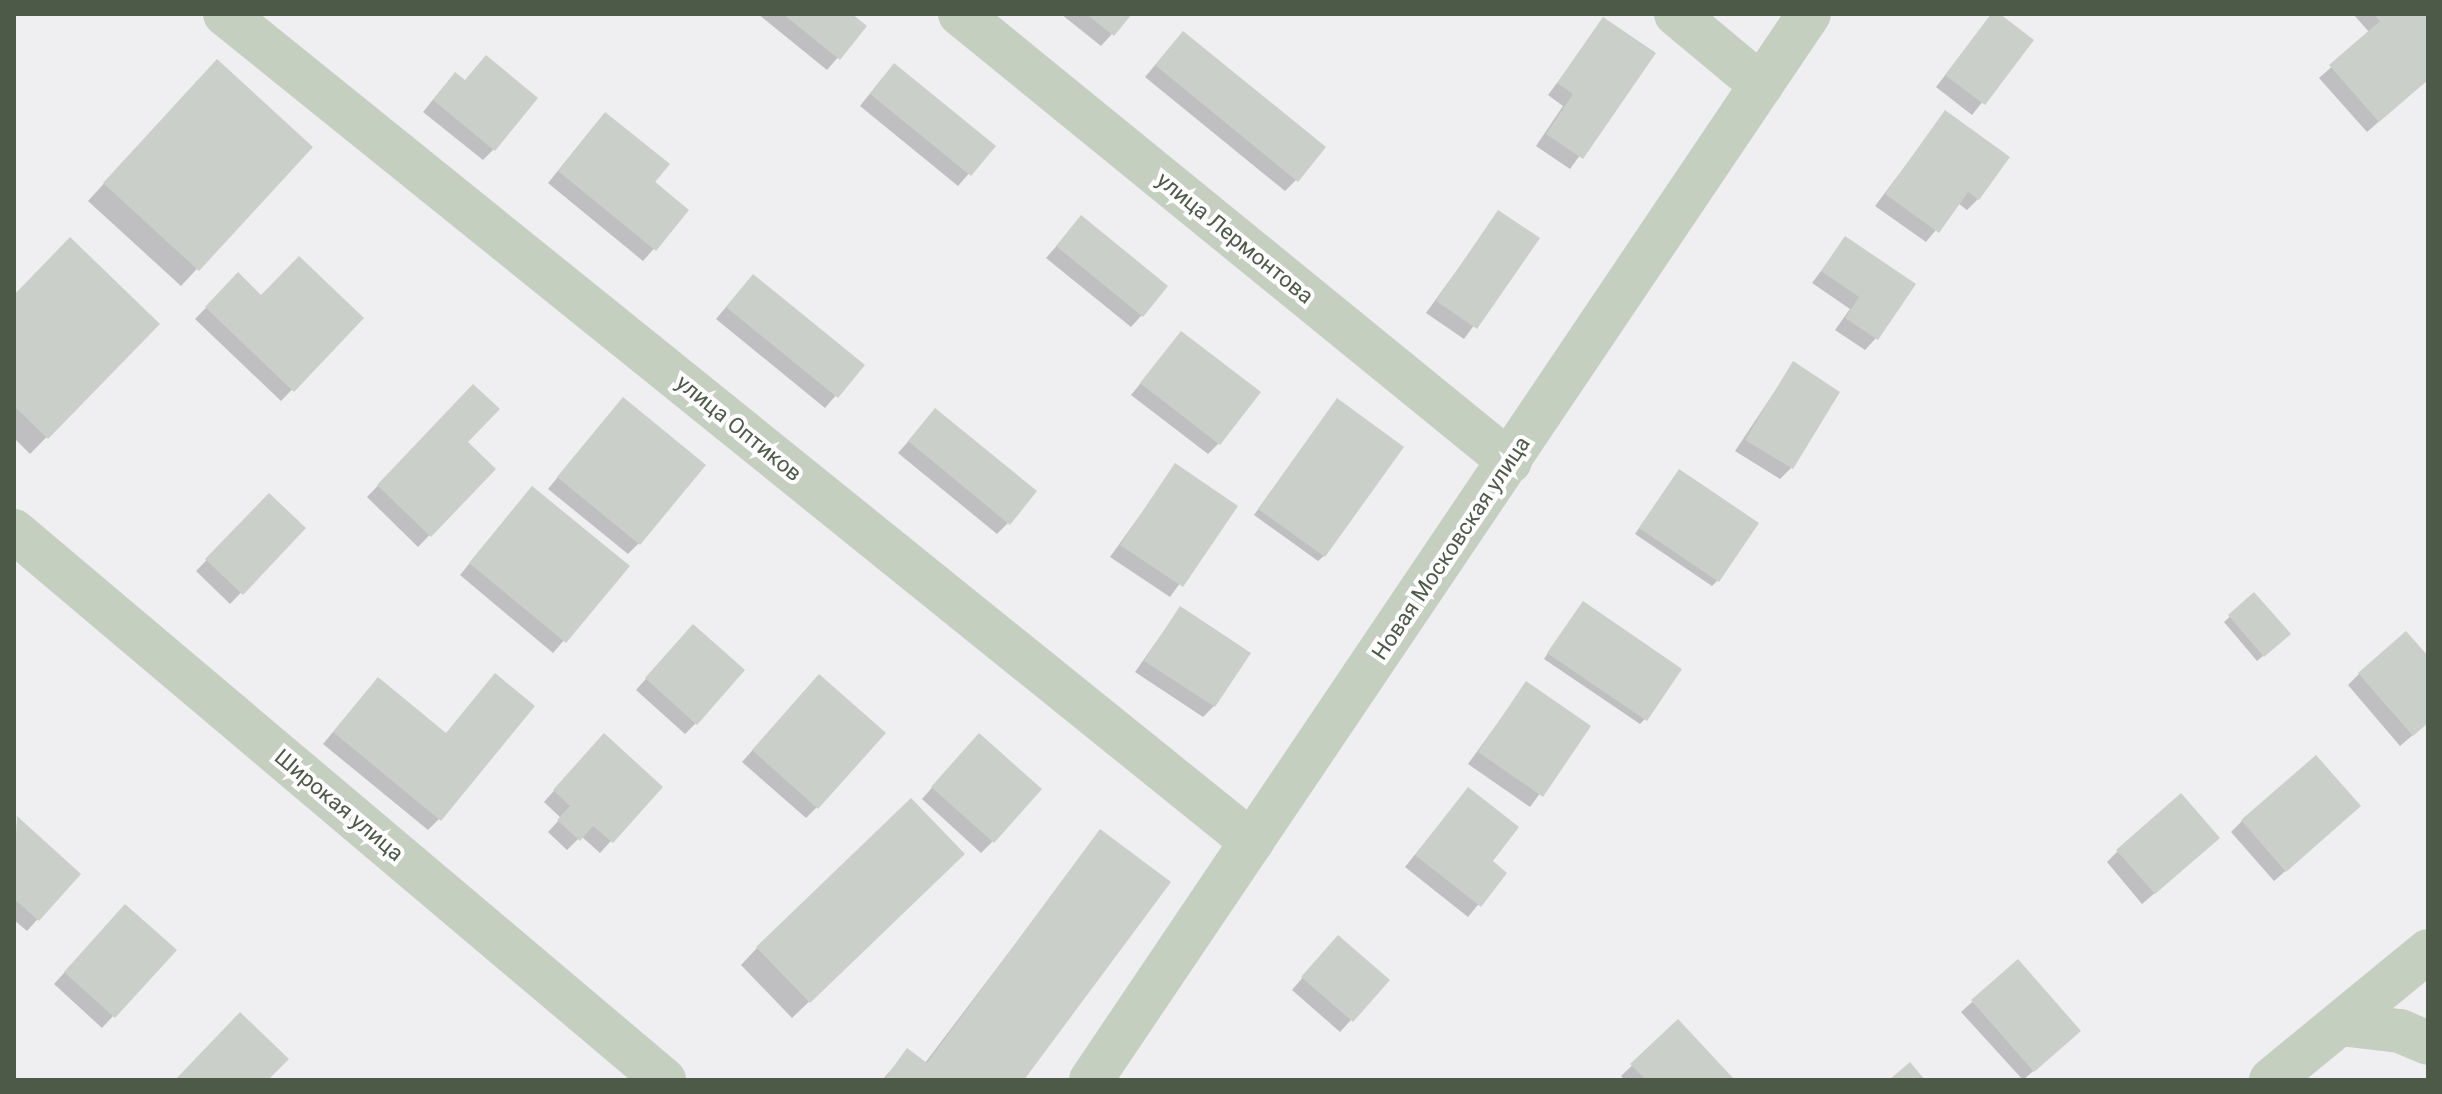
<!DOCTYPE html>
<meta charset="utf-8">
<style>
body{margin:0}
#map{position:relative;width:2442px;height:1094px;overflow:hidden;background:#efeef1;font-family:Roboto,sans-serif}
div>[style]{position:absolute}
.shadow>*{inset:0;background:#0003}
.building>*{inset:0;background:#cad0c9}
.minor>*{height:44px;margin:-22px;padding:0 22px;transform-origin:22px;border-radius:22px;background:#c5cfc0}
span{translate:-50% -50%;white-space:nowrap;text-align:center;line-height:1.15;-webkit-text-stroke:8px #fff;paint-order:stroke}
.street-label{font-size:22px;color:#4d5a48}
.frame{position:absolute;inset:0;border:16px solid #4d5a48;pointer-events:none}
</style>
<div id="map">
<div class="shadow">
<i style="clip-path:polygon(758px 14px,849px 14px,864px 27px,827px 70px)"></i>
<i style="clip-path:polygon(1061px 14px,1130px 14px,1101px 46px)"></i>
<i style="clip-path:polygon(1993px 14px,2032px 40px,1972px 115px,1936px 87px)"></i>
<i style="clip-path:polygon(2353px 14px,2428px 14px,2428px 79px,2367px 132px,2319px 78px,2370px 33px)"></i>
<i style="clip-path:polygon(1604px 20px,1653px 54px,1570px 169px,1536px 146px,1563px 106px,1548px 95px)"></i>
<i style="clip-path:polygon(1172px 45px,1296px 180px,1285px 191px,1145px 77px)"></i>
<i style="clip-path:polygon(883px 77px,993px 146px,958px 186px,860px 106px)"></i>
<i style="clip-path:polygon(200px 78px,310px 147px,181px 286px,88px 201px)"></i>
<i style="clip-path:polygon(444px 86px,494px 149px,483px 160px,423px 112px)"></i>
<i style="clip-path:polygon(1946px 112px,1978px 199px,1967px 210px,1958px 203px,1926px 242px,1875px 206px)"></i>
<i style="clip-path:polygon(594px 126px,687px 211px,643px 261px,548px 183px)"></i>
<i style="clip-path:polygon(1499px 212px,1537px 239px,1464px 339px,1426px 313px)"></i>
<i style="clip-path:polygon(1081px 218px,1142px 315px,1131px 327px,1046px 258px)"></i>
<i style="clip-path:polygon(1845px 239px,1876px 338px,1865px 350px,1835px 330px,1850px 309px,1812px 283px)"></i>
<i style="clip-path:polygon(238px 275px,261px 297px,361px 318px,281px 401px,195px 319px)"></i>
<i style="clip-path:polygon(742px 288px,862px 365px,825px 408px,716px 319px)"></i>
<i style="clip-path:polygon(14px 297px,157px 324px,30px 454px,14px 438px)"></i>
<i style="clip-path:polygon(1182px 333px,1219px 443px,1208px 454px,1131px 395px)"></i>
<i style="clip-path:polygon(1793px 364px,1791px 468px,1780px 479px,1735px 451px)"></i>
<i style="clip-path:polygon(473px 387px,465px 442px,494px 469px,418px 547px,367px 497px)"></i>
<i style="clip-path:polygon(1332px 406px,1324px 556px,1318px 561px,1254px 515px)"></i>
<i style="clip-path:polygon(612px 411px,639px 543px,628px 554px,548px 489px)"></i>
<i style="clip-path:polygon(935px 411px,1008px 523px,997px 534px,898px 453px)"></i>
<i style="clip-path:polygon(1176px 465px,1236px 506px,1170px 597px,1110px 557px)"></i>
<i style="clip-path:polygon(1674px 477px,1717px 581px,1712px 586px,1635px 534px)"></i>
<i style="clip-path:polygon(269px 496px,303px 528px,230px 604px,196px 571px)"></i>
<i style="clip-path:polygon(521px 500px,627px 567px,553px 653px,460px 575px)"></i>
<i style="clip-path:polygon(2254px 595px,2283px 639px,2257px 661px,2224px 622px)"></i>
<i style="clip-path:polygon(1180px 608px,1214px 706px,1203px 717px,1135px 672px)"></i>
<i style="clip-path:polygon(1578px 609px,1645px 719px,1640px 724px,1544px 659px)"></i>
<i style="clip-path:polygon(682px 638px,696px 723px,685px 734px,636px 690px)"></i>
<i style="clip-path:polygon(2428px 659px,2428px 722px,2400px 746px,2348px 685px,2359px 674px)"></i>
<i style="clip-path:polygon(1526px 684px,1589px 726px,1530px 807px,1468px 764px)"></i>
<i style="clip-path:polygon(808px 688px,817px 807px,806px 818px,742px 762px)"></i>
<i style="clip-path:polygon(367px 691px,439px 819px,428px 830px,323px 744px)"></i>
<i style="clip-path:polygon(593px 747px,660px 787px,600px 853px,581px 836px,567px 850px,548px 832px,561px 818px,544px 802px)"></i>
<i style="clip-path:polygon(968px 747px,993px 841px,981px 853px,922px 799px)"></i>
<i style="clip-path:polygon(1458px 801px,1490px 861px,1504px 873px,1468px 917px,1405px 867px)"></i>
<i style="clip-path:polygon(2347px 817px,2274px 881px,2231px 832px,2242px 821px)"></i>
<i style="clip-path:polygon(17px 819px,78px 874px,27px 931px,14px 920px)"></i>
<i style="clip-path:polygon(1100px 832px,1021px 1080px,882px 1080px,908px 1051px,925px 1063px)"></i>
<i style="clip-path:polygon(2206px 849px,2142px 904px,2107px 862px,2118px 851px)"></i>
<i style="clip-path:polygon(946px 870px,792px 1018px,741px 965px,757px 948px)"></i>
<i style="clip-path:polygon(114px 918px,174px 950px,102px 1028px,54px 984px)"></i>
<i style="clip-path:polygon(1327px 949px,1387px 980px,1340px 1032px,1292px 990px)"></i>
<i style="clip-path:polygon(2018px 961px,2067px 1042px,2023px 1080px,1961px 1012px)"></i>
<i style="clip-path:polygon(1678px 1022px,1728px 1080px,1624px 1080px,1621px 1076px)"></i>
</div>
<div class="building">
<i style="clip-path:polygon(783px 14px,852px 14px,867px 26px,840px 60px)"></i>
<i style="clip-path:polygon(1086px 14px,1132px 14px,1114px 36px)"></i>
<i style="clip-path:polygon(1991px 14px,2000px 14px,2034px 40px,1985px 105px,1945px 75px)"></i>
<i style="clip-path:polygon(2374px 14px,2428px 14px,2428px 80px,2379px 122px,2329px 65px,2380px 21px)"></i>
<i style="clip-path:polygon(1603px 17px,1656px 53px,1583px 159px,1546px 134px,1573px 94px,1557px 83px)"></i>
<i style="clip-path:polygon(1183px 31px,1326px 147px,1298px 182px,1155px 65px)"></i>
<i style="clip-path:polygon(486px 55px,538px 98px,495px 151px,433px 100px,455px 72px,465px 80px)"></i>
<i style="clip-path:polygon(217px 59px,313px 147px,199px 271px,103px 183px)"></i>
<i style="clip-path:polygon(894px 63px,996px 146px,971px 176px,870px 94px)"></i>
<i style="clip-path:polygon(1945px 110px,2010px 157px,1979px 200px,1968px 192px,1939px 233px,1885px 194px)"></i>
<i style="clip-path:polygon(605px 112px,670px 164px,655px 182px,689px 210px,656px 251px,558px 171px)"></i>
<i style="clip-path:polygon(1498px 210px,1540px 238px,1477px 329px,1436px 301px)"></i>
<i style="clip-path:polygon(1081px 215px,1168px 286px,1143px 317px,1056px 246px)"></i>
<i style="clip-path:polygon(1845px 236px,1916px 284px,1878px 340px,1845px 318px,1859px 297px,1821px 271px)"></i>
<i style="clip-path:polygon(70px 237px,160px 324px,48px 439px,14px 406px,14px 295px)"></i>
<i style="clip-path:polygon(299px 256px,364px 318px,294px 392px,205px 307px,238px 272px,261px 295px)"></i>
<i style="clip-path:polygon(753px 274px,865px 365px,838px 398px,726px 307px)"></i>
<i style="clip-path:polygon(1181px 331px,1261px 392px,1220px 445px,1140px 383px)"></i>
<i style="clip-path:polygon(1793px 361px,1840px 392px,1793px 469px,1745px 440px)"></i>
<i style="clip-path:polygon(473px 384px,500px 409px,468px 442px,496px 469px,431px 537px,377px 485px)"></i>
<i style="clip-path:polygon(623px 397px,706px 465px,640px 545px,557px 477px)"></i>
<i style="clip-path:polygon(1337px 398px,1404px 447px,1325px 557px,1258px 509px)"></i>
<i style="clip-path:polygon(935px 408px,1037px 491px,1010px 525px,908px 441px)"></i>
<i style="clip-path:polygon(1175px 463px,1238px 506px,1183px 587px,1120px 545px)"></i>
<i style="clip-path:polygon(1679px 469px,1759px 523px,1719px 582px,1639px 528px)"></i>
<i style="clip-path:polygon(532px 486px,630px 566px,566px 643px,469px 563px)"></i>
<i style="clip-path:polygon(269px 493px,306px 528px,243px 595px,205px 559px)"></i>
<i style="clip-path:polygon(2254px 592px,2291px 634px,2264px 657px,2228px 615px)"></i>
<i style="clip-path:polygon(1583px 601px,1682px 669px,1647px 721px,1547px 653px)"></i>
<i style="clip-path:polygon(1180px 606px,1251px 653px,1215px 707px,1144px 661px)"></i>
<i style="clip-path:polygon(693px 624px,745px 670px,697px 725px,645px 678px)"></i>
<i style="clip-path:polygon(2406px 631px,2428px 656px,2428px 723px,2413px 736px,2358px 673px)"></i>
<i style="clip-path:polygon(495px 673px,535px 706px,441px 821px,333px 732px,378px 677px,446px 733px)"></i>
<i style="clip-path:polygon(819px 674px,886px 733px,818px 809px,752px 750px)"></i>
<i style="clip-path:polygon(1526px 681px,1591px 726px,1543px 797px,1478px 752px)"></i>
<i style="clip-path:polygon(604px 733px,663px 787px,613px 843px,593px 826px,580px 841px,557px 820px,570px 806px,553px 790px)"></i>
<i style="clip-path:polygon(979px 733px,1042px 789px,994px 843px,931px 787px)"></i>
<i style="clip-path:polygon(2316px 755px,2361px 806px,2286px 872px,2241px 820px)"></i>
<i style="clip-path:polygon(1468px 787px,1519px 827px,1493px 861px,1507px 873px,1481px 907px,1415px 855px)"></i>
<i style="clip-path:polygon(2181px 793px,2220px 838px,2155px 894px,2116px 850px)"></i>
<i style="clip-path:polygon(911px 798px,965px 854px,810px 1003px,756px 947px)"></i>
<i style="clip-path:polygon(17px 816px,81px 874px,39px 921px,14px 899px)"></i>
<i style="clip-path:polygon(1100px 829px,1171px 882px,1024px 1080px,884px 1080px,907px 1048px,927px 1063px)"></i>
<i style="clip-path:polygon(125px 904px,177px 950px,115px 1018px,64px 972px)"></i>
<i style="clip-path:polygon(1338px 935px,1390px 980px,1353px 1022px,1301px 977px)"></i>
<i style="clip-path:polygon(2018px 959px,2081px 1031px,2034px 1072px,1971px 1000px)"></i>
<i style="clip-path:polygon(240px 1012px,289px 1059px,268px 1080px,175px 1080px)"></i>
<i style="clip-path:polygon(1678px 1019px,1733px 1078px,1731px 1080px,1646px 1080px,1630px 1064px)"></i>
<i style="clip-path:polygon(1910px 1062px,1925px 1080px,1889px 1080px)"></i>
</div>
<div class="minor">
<i style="left:225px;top:14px;width:1319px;rotate:38.88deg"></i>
<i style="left:960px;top:14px;width:709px;rotate:39.16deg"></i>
<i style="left:1676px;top:14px;width:111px;rotate:39.9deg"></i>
<i style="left:14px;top:531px;width:851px;rotate:40.18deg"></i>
<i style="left:2340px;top:1024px;width:60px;rotate:6.7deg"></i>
<i style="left:2400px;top:1031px;width:30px;rotate:23deg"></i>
<i style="left:1091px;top:1080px;width:1285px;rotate:-56.04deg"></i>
<i style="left:2271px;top:1080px;width:203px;rotate:-39.4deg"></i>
</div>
<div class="street-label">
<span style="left:1235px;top:238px;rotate:39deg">улица Лермонтова</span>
<span style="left:739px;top:428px;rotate:39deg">улица Оптиков</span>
<span style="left:1451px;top:548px;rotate:-56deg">Новая Московская улица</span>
<span style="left:339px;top:805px;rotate:40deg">Широкая улица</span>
</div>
<div class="frame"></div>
</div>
